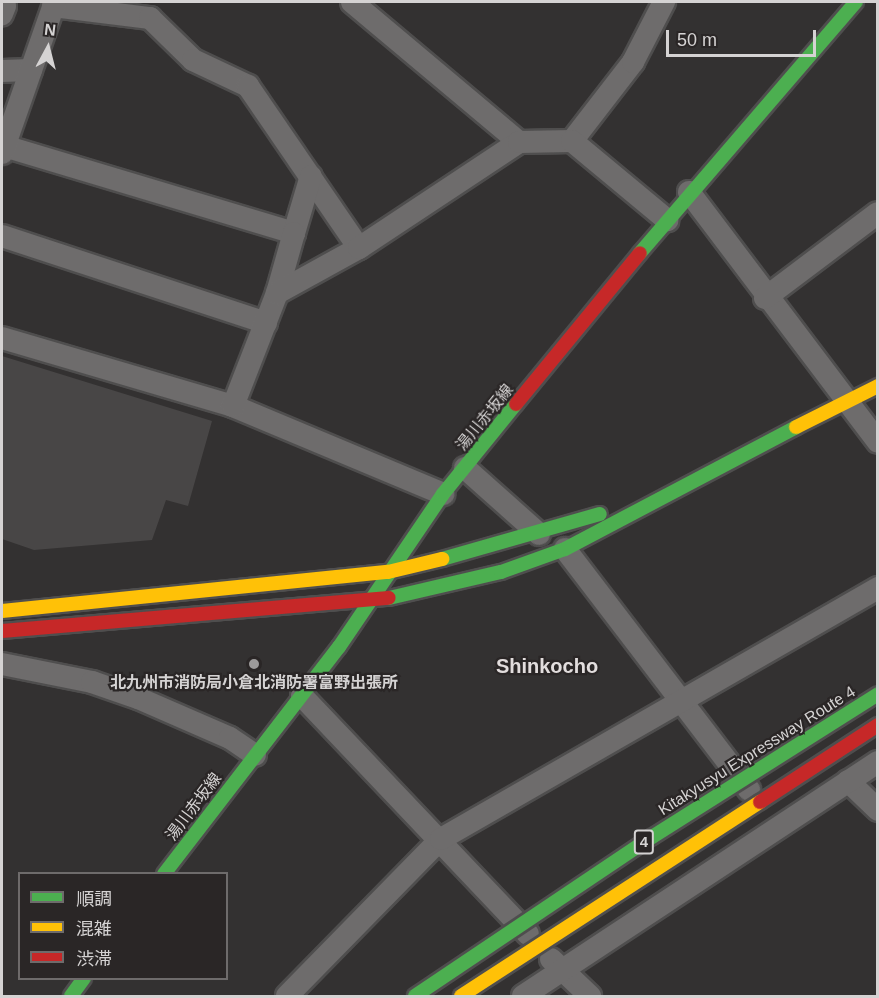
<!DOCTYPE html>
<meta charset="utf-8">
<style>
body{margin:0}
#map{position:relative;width:879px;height:998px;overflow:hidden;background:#333131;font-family:Helvetica,"Noto Sans JP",sans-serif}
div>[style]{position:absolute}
.building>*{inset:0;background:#484646}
.roads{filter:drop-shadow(2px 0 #4f4e4e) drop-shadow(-2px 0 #4f4e4e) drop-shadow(0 2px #4f4e4e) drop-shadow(0 -2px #4f4e4e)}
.street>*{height:22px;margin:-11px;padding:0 11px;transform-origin:11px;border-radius:11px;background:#6e6c6c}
.fast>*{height:14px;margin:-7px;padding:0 7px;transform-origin:7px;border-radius:7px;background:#4caf50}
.slow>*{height:14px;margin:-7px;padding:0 7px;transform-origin:7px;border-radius:7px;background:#ffc107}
.jam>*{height:14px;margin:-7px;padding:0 7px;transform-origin:7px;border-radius:7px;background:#c62828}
.bridges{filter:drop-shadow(2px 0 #4f4e4e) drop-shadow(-2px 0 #4f4e4e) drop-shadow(0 2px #4f4e4e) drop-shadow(0 -2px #4f4e4e)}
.fast-bridge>*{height:14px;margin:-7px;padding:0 7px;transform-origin:7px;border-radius:7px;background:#4caf50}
.slow-bridge>*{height:14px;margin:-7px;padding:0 7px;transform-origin:7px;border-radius:7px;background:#ffc107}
.jam-bridge>*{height:14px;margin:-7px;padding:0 7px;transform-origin:7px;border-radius:7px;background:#c62828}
.dots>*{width:16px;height:16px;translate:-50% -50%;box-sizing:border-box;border:3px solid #2a2626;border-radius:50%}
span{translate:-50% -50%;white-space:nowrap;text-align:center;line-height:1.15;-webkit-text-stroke:4.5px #2a2626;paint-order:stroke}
.shield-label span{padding:2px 4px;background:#2a2626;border:2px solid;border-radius:4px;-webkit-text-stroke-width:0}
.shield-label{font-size:15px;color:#d5d3d3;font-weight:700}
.street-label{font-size:16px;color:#d5d3d3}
.poi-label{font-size:16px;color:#d5d3d3;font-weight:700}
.quarter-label{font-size:20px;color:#e2dddd;font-weight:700}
.frame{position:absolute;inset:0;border:3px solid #d5d3d3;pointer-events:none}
.legend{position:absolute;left:18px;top:872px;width:210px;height:108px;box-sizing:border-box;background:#2a2626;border:2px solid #6e6b6b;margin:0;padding:8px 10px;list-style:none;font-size:18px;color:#d5d3d3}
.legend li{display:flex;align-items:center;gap:12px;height:30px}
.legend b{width:30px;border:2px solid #6e6b6b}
.north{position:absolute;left:18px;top:18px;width:60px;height:60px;-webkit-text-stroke:4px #2a2626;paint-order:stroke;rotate:7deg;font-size:16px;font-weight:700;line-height:24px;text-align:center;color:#d5d3d3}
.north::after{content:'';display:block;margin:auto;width:21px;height:27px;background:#d5d3d3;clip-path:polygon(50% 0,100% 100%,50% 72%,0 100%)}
.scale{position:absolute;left:666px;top:30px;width:150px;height:27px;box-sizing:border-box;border:3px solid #d5d3d3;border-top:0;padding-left:8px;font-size:18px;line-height:21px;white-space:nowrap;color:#d5d3d3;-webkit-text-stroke:4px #2a2626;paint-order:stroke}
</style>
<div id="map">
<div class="building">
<i style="clip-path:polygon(2px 356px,212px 421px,188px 506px,166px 500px,152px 540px,34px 550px,2px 539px)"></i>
</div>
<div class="roads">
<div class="street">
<i style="left:352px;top:2px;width:218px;rotate:40deg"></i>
<i style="left:2px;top:3px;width:4px;rotate:45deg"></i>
<i style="left:5px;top:6px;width:9px;rotate:111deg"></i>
<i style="left:53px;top:6px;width:98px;rotate:7.1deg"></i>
<i style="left:150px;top:18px;width:60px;rotate:44.3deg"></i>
<i style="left:193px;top:60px;width:61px;rotate:25.3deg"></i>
<i style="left:248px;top:86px;width:196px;rotate:55.6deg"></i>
<i style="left:2px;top:71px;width:29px;rotate:-2deg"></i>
<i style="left:572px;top:141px;width:100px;rotate:-52.3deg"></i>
<i style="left:633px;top:62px;width:68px;rotate:-62.7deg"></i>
<i style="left:4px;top:146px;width:303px;rotate:16.7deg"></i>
<i style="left:294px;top:233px;width:59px;rotate:-73.4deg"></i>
<i style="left:2px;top:153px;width:160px;rotate:-70.7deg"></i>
<i style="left:689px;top:192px;width:313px;rotate:52.9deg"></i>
<i style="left:2px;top:236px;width:278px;rotate:18.2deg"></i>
<i style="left:277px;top:293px;width:62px;rotate:-74.2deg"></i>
<i style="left:765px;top:298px;width:141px;rotate:-37deg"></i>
<i style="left:2px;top:338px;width:241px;rotate:16.4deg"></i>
<i style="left:233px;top:406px;width:228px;rotate:22.7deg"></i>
<i style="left:233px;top:406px;width:121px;rotate:-68.7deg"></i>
<i style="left:277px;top:293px;width:94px;rotate:-28.8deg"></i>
<i style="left:359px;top:248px;width:192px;rotate:-33.5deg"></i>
<i style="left:519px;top:142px;width:53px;rotate:-1.1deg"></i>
<i style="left:572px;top:141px;width:124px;rotate:39.7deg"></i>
<i style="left:465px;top:468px;width:99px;rotate:41.7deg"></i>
<i style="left:565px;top:549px;width:303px;rotate:52.6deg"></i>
<i style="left:2px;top:664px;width:92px;rotate:11.3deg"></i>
<i style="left:92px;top:682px;width:49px;rotate:19.2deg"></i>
<i style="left:138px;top:698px;width:100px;rotate:23.5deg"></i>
<i style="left:230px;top:738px;width:30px;rotate:34deg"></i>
<i style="left:302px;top:696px;width:328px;rotate:46.5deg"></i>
<i style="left:848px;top:781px;width:42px;rotate:44deg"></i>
<i style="left:551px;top:959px;width:54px;rotate:43.5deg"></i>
<i style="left:287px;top:996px;width:220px;rotate:-45.6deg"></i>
<i style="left:441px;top:839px;width:504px;rotate:-29.87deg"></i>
<i style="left:523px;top:996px;width:425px;rotate:-33.4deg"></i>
</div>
<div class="fast">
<i style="left:640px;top:253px;width:331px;rotate:-49.3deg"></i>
<i style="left:442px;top:559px;width:164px;rotate:-15.9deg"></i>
<i style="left:389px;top:598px;width:115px;rotate:-13.1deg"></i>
<i style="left:501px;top:572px;width:68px;rotate:-19.8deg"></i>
<i style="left:565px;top:549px;width:261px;rotate:-27.8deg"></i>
<i style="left:164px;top:874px;width:287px;rotate:-52.4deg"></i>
<i style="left:339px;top:647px;width:185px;rotate:-55.8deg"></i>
<i style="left:443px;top:494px;width:116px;rotate:-51deg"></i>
<i style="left:71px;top:996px;width:22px;rotate:-54deg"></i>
</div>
<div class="slow">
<i style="left:796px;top:427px;width:92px;rotate:-26.6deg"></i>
<i style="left:2px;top:611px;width:388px;rotate:-5.8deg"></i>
<i style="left:388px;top:572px;width:56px;rotate:-13.5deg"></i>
</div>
<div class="jam">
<i style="left:516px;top:404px;width:195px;rotate:-50.6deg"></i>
<i style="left:2px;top:631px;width:388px;rotate:-4.9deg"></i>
</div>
</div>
<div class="bridges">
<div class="fast-bridge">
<i style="left:415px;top:996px;width:285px;rotate:-33.9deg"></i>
<i style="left:652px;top:837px;width:267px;rotate:-32.3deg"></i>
</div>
<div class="slow-bridge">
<i style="left:461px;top:996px;width:356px;rotate:-33deg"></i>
</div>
<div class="jam-bridge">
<i style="left:760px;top:802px;width:141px;rotate:-33.1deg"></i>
</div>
</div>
<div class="dots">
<i style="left:254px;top:664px;background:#9c9a9a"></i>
</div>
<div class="shield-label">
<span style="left:644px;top:842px">4</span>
</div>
<div class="street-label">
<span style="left:485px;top:418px;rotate:-51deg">湯川赤坂線</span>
<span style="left:757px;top:751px;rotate:-32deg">Kitakyusyu Expressway Route 4</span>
<span style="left:194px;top:807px;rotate:-53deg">湯川赤坂線</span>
</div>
<div class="poi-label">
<span style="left:254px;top:683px">北九州市消防局小倉北消防署富野出張所</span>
</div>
<div class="quarter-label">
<span style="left:547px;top:666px">Shinkocho</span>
</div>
<div class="frame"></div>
<ul class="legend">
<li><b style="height:8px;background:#4caf50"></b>順調</li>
<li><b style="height:8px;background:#ffc107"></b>混雑</li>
<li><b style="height:8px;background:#c62828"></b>渋滞</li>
</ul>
<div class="north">N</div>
<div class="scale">50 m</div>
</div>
